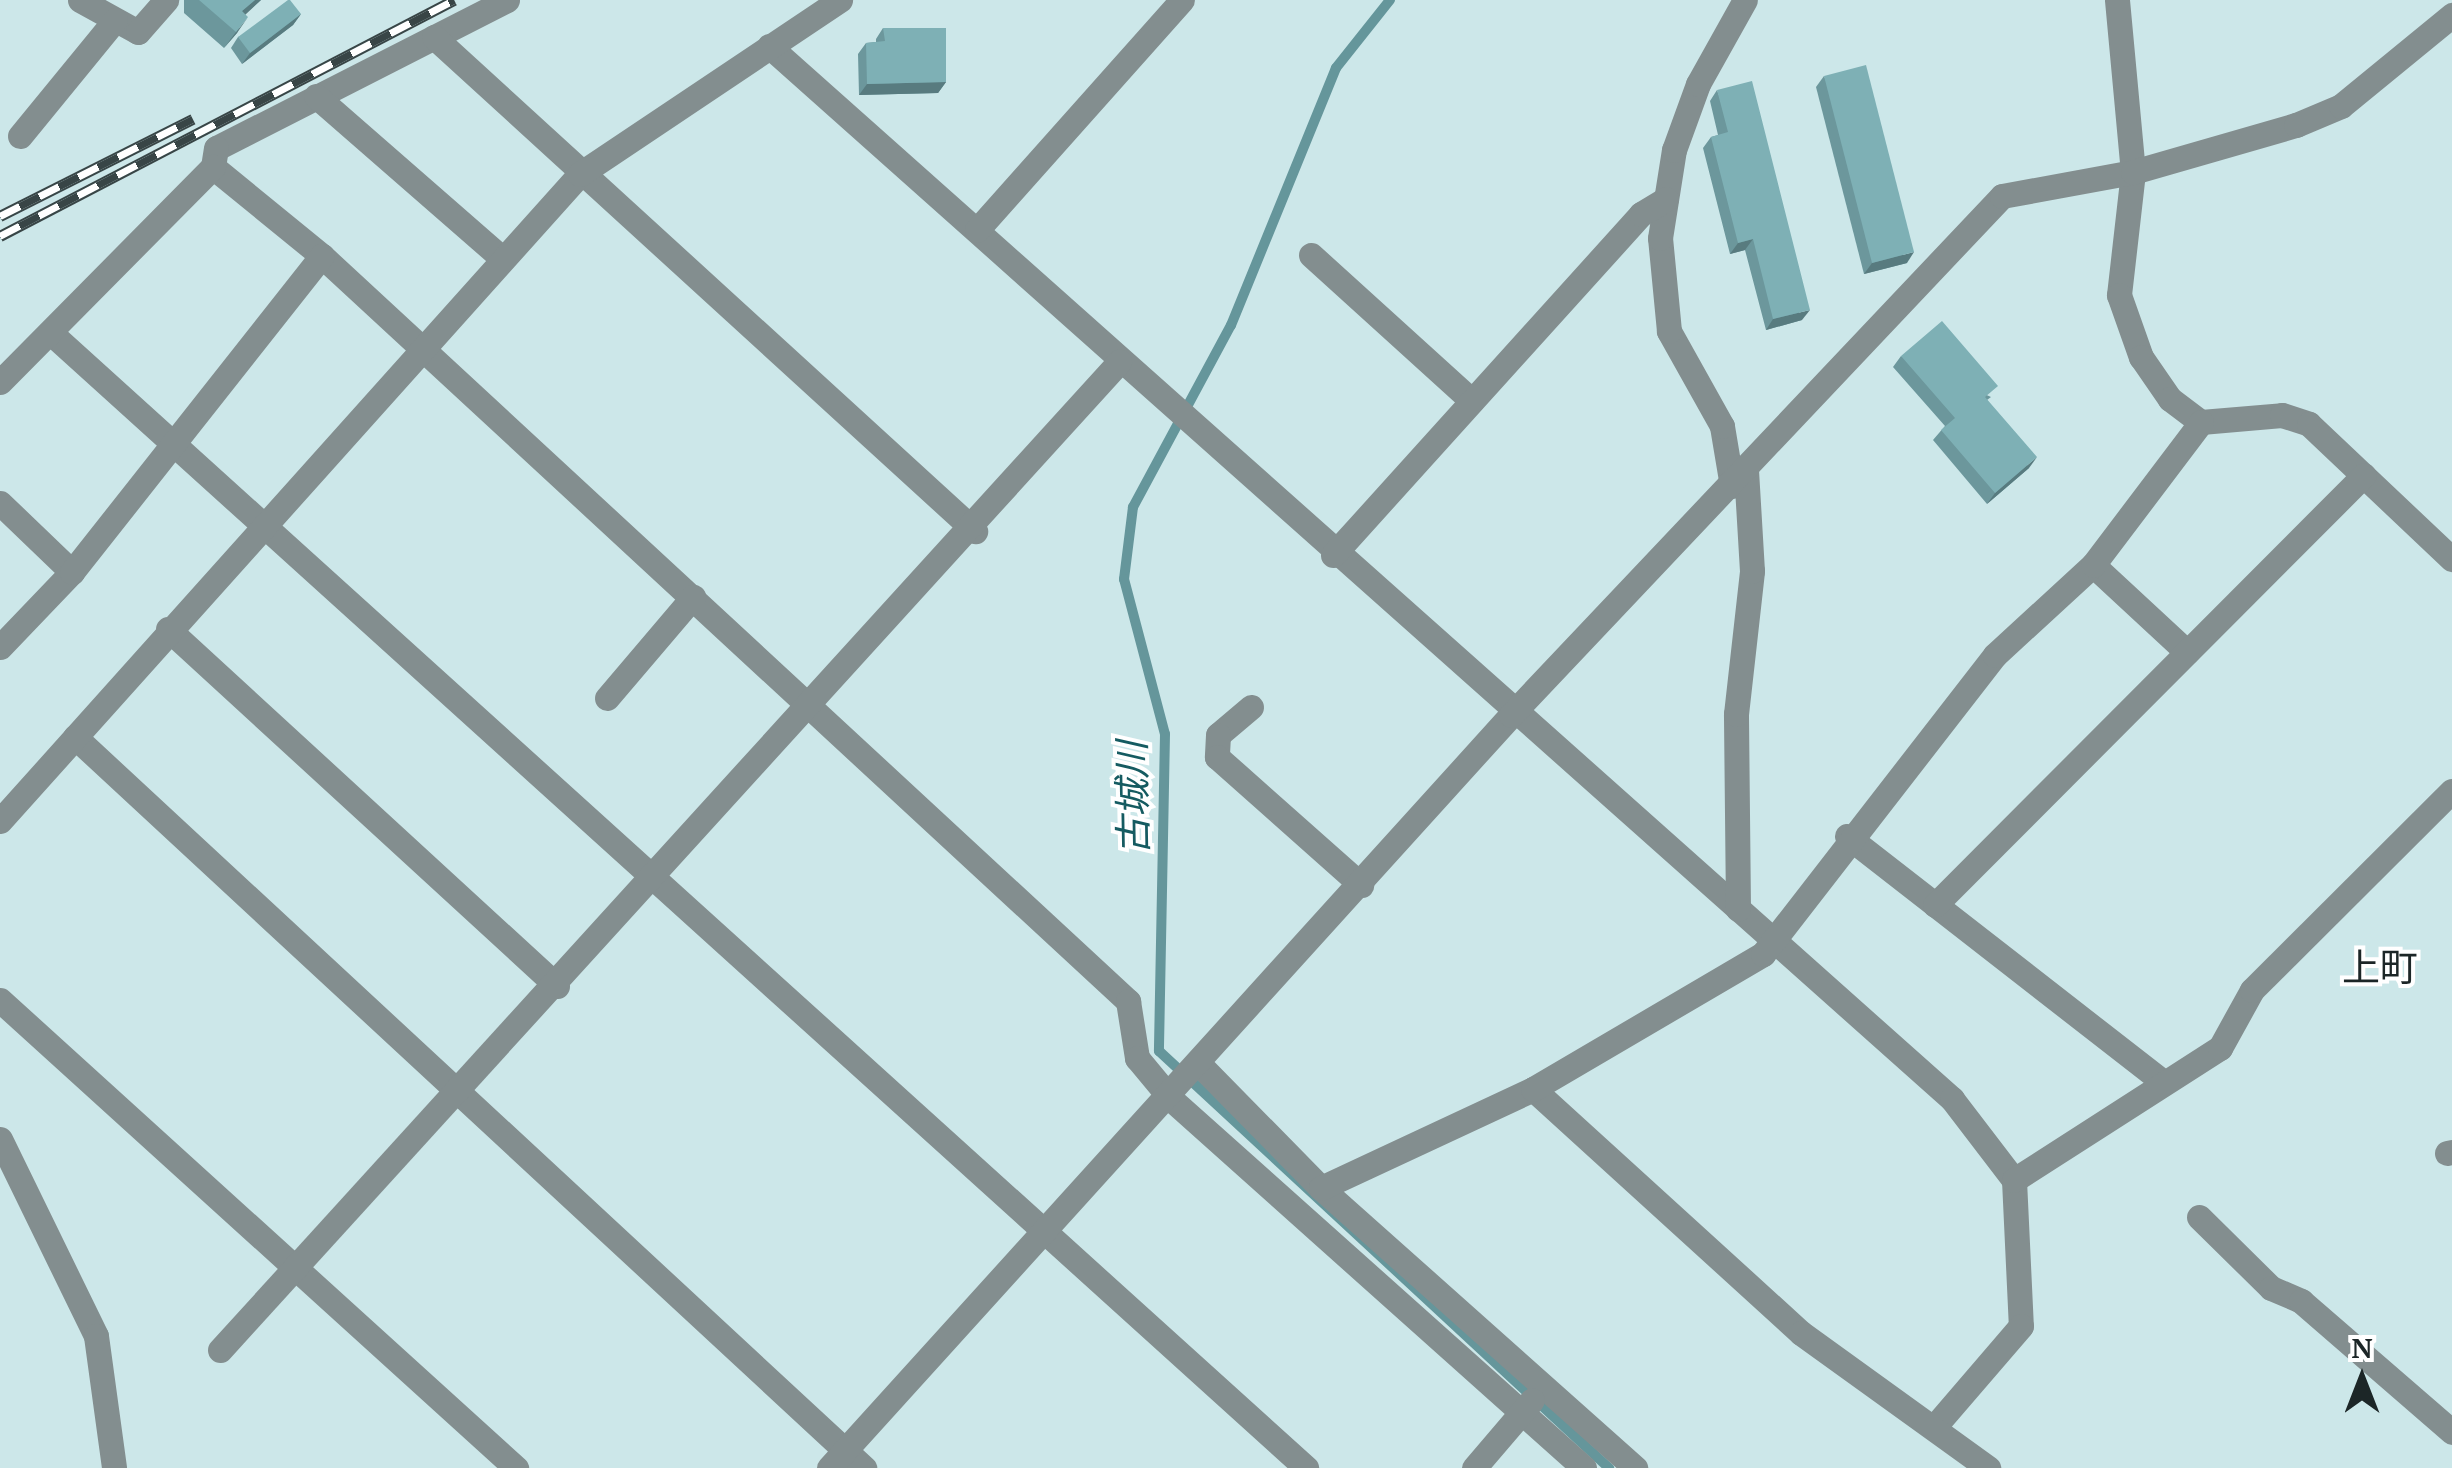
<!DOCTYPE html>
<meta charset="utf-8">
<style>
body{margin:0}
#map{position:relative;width:2452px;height:1468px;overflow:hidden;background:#cce7e9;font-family:"PT Serif","Noto Sans JP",serif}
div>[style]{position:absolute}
.stream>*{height:10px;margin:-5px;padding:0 5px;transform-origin:5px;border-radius:5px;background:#65969b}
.minor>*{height:25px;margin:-12.5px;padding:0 12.5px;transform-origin:12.5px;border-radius:12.5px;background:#838e8f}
.rail>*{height:11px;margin-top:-5.5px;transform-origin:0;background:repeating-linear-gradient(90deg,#fff 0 22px,#384546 0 44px);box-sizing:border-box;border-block:2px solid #384546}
.wall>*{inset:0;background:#6c979c}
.shaded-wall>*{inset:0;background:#587b7f}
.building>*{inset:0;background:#7eb0b5}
span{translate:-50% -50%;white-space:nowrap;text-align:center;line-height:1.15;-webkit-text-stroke:8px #fff;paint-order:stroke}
.water-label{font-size:38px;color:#155b61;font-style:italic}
.neighbourhood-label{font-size:38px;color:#1c2627}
.north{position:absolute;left:2312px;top:1328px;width:100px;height:100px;-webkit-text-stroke:8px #fff;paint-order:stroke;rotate:0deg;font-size:28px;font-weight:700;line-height:40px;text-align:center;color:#1c2627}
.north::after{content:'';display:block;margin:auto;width:35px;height:45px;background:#1c2627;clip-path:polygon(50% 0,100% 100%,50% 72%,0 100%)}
</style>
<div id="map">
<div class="stream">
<i style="left:1390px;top:0;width:87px;rotate:128.5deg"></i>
<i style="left:1336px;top:68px;width:278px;rotate:112.2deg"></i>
<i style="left:1231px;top:325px;width:207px;rotate:118.3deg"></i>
<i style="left:1133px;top:507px;width:73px;rotate:97.1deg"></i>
<i style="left:1124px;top:579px;width:160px;rotate:75.2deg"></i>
<i style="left:1165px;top:734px;width:317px;rotate:91.1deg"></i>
<i style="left:1159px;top:1051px;width:614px;rotate:42.82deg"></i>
</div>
<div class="minor">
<i style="left:80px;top:0;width:66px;rotate:28.9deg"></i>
<i style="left:138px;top:32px;width:43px;rotate:-48.8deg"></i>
<i style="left:507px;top:0;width:326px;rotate:153deg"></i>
<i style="left:216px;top:148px;width:19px;rotate:99deg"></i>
<i style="left:213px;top:167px;width:141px;rotate:39.2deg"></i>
<i style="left:322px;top:256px;width:1098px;rotate:42.75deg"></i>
<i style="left:1128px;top:1001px;width:58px;rotate:81deg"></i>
<i style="left:1137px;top:1058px;width:53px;rotate:50.3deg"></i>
<i style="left:1171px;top:1099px;width:554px;rotate:41.78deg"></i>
<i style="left:2117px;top:0;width:173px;rotate:84.7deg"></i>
<i style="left:2133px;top:172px;width:124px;rotate:96.5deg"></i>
<i style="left:2119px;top:295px;width:66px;rotate:70.5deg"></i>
<i style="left:2141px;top:357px;width:51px;rotate:55.4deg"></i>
<i style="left:2170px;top:399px;width:39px;rotate:37deg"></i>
<i style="left:2201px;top:422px;width:81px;rotate:-4.9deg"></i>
<i style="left:2282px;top:415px;width:28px;rotate:18deg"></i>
<i style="left:2309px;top:424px;width:197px;rotate:43.4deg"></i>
<i style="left:434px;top:37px;width:733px;rotate:42.4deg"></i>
<i style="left:769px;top:46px;width:1584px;rotate:41.67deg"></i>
<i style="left:1952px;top:1099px;width:102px;rotate:52.6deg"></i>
<i style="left:2014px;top:1180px;width:146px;rotate:87.3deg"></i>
<i style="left:2021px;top:1326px;width:132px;rotate:130.7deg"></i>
<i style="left:316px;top:96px;width:248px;rotate:41.1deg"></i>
<i style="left:20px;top:136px;width:150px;rotate:-50.7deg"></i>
<i style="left:977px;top:230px;width:308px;rotate:-48.3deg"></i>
<i style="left:1311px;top:255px;width:217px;rotate:42.2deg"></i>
<i style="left:52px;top:334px;width:1691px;rotate:42.12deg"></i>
<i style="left:0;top:382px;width:303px;rotate:-45.3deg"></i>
<i style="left:1732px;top:486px;width:61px;rotate:-99.5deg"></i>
<i style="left:1722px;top:426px;width:109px;rotate:-119.2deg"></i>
<i style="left:1669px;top:331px;width:93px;rotate:-95.5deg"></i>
<i style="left:1660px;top:238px;width:89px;rotate:-81deg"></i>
<i style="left:1674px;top:150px;width:70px;rotate:-70deg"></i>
<i style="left:1698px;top:84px;width:96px;rotate:-60.8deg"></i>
<i style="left:0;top:503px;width:100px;rotate:43.8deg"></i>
<i style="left:1333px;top:555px;width:460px;rotate:-47.9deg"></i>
<i style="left:1641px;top:214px;width:29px;rotate:-31deg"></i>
<i style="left:2093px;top:565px;width:128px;rotate:42.8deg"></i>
<i style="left:168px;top:629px;width:528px;rotate:42.54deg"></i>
<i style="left:0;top:647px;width:104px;rotate:-46.2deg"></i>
<i style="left:72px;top:572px;width:403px;rotate:-51.7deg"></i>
<i style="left:607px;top:698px;width:133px;rotate:-49.6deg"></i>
<i style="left:1251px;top:707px;width:43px;rotate:139.7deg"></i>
<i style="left:1218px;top:735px;width:22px;rotate:93deg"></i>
<i style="left:1217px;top:757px;width:193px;rotate:41.6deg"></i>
<i style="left:75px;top:737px;width:1076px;rotate:42.81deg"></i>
<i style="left:0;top:821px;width:869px;rotate:-48.13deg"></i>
<i style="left:580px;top:174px;width:313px;rotate:-33.8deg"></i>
<i style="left:1847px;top:836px;width:400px;rotate:37.9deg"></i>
<i style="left:1935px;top:905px;width:607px;rotate:-45.07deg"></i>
<i style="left:1738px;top:909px;width:195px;rotate:-90.6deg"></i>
<i style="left:1736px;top:714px;width:144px;rotate:-83.6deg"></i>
<i style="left:1752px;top:571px;width:100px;rotate:-93.4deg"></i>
<i style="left:0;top:1000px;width:697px;rotate:42.21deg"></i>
<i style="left:1201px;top:1066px;width:171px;rotate:45.5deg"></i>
<i style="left:1321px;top:1188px;width:421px;rotate:41.7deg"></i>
<i style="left:1533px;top:1089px;width:362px;rotate:42.3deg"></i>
<i style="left:1801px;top:1333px;width:231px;rotate:35.8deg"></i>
<i style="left:0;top:1139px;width:219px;rotate:64deg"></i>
<i style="left:96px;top:1336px;width:133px;rotate:82.2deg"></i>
<i style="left:2447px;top:1153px;width:5px;rotate:-11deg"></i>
<i style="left:2014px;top:1180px;width:245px;rotate:-32.7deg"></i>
<i style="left:2220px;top:1048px;width:66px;rotate:-61.1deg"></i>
<i style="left:2252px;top:990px;width:282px;rotate:-44.9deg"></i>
<i style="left:1321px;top:1188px;width:234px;rotate:-25deg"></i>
<i style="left:1533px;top:1089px;width:267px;rotate:-30.4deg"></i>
<i style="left:1763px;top:954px;width:378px;rotate:-52.2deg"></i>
<i style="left:1995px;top:655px;width:133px;rotate:-42.6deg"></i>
<i style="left:2093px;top:565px;width:179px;rotate:-52.9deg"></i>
<i style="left:2199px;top:1217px;width:101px;rotate:44.6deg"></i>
<i style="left:2271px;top:1288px;width:33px;rotate:23deg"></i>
<i style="left:2301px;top:1301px;width:200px;rotate:40.9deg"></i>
<i style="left:220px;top:1350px;width:1336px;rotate:-47.7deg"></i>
<i style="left:829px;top:1468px;width:1016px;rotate:-47.83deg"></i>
<i style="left:1511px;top:715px;width:714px;rotate:-46.59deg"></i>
<i style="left:2002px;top:196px;width:133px;rotate:-10.4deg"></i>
<i style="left:2133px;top:172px;width:170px;rotate:-16.1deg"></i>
<i style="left:2296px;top:125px;width:49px;rotate:-22.9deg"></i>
<i style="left:2341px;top:106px;width:144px;rotate:-39.3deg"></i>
<i style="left:1474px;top:1468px;width:89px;rotate:-49.5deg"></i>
</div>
<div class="rail">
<i style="left:0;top:216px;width:216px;rotate:-26.7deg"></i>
<i style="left:0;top:236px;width:512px;rotate:-27.47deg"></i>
</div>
<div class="wall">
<i style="clip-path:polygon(184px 0,261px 0,245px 14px,237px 33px,224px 48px,184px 13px)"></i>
<i style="clip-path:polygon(301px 14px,293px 25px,242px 64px,231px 48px,238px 37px)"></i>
<i style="clip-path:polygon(883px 28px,946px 82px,938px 93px,859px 95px,858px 54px,866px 43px,876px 42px,876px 39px)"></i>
<i style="clip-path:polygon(1824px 76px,1907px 263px,1864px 274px,1816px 87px)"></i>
<i style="clip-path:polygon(1717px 90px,1802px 320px,1766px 330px,1745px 250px,1730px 254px,1703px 148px,1711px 137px,1718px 135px,1710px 101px)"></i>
<i style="clip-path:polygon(1901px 356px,1991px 397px,1987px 400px,2029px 468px,1987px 504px,1933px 440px,1945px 426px,1893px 367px)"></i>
</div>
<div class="shaded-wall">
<i style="clip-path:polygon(255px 0,261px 0,231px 28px,242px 11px)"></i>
<i style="clip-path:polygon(301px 14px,293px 25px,242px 64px,250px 53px)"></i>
<i style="clip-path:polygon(248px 17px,237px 33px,224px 48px,236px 32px)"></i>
<i style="clip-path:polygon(946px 82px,938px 93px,859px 95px,867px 84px)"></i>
<i style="clip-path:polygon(1753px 239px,1745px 250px,1730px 254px,1738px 243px)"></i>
<i style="clip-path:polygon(1914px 252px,1907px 263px,1864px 274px,1872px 263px)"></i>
<i style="clip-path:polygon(1810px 310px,1802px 320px,1766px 330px,1773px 319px)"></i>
<i style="clip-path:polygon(2037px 457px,2029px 468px,1987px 504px,1995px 493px)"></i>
</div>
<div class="building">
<i style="clip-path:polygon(199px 0,255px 0,242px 11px,248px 17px,236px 32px)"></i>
<i style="clip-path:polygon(288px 0,290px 0,301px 14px,250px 53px,238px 37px)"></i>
<i style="clip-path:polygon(883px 28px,946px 28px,946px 82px,867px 84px,866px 43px,885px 41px)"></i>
<i style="clip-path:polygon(1866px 65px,1914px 252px,1872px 263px,1824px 76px)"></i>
<i style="clip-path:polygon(1752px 81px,1810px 310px,1773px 319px,1753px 239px,1738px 243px,1711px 137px,1728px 132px,1717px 90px)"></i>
<i style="clip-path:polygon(1942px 321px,1998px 386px,1985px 397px,2037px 457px,1995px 493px,1941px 430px,1955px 418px,1901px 356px)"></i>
</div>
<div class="water-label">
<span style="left:1133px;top:798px;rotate:-91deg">古城川</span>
</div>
<div class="neighbourhood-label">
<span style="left:2380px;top:968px">上町</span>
</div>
<div class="north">N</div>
</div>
